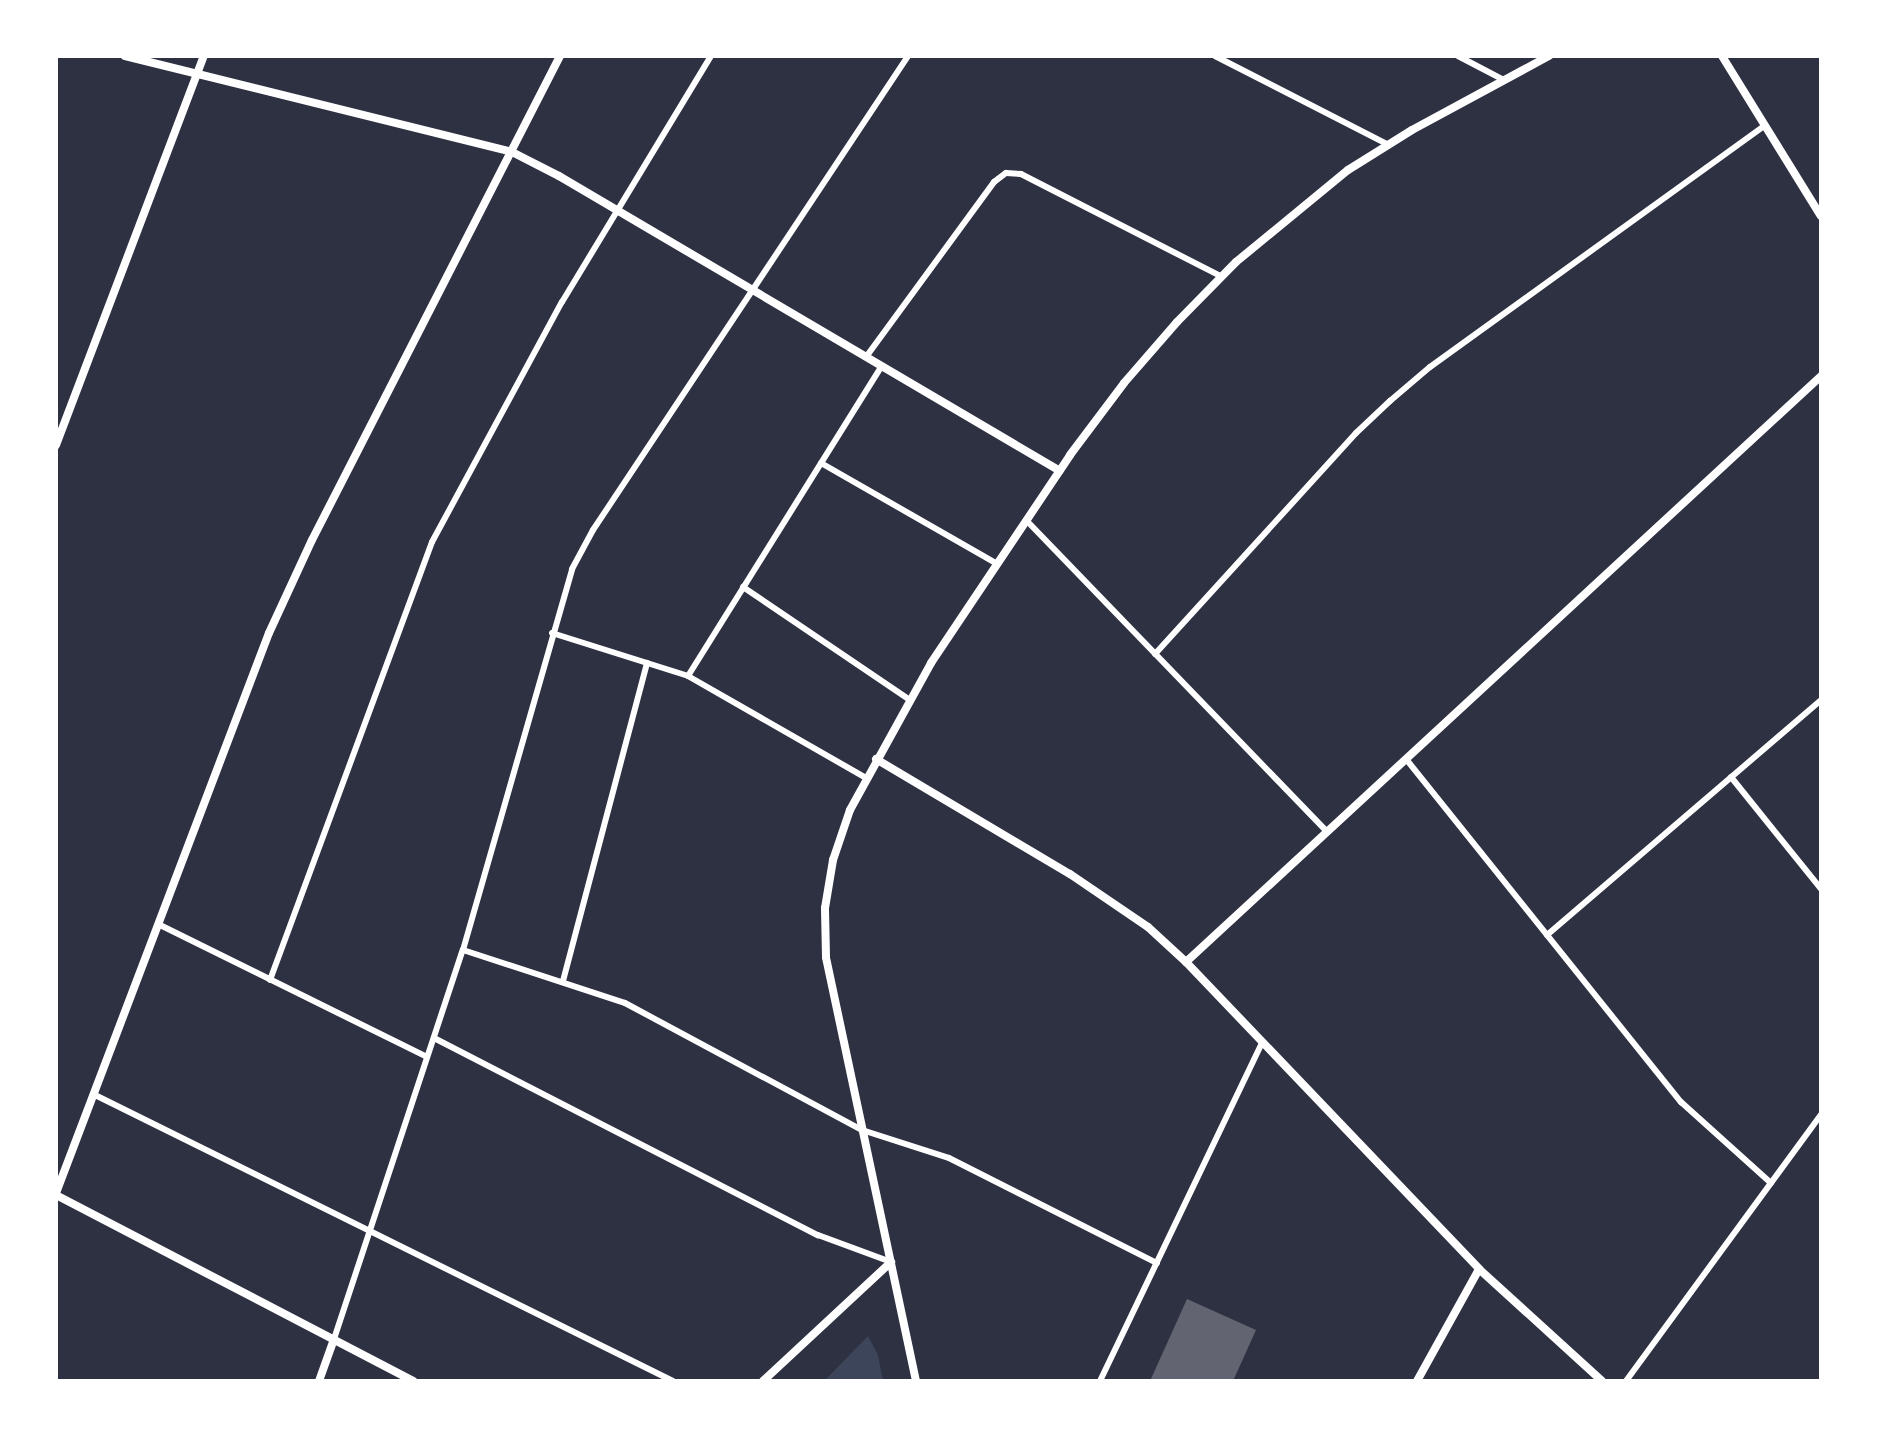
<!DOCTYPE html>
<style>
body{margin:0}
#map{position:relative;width:1877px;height:1437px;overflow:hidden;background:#2d3142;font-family:Raleway,sans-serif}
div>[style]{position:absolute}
.green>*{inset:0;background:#3c4559}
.building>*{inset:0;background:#626471}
.service>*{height:6px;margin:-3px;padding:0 3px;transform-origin:3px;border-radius:3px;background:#fff}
.minor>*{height:8px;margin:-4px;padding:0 4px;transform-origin:4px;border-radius:4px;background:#fff}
span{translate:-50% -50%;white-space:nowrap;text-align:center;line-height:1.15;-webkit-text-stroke:8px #fff;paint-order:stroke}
.frame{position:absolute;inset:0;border:58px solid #fff;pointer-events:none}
</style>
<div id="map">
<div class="green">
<i style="clip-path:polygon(868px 1336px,878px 1355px,883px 1381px,824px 1381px)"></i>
</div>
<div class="building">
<i style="clip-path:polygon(1187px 1299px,1256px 1330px,1233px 1381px,1150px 1381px)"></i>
</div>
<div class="service">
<i style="left:1215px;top:56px;width:195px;rotate:27.1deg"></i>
<i style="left:1458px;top:56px;width:52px;rotate:27.6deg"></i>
<i style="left:866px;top:357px;width:217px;rotate:-53.8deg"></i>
<i style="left:994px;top:182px;width:15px;rotate:-37deg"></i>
<i style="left:1006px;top:173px;width:15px;rotate:4deg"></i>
<i style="left:1021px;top:174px;width:226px;rotate:27.1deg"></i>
<i style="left:821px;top:463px;width:203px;rotate:29.8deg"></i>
<i style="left:1026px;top:520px;width:434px;rotate:46deg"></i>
<i style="left:743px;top:587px;width:202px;rotate:34.1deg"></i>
<i style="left:552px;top:633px;width:143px;rotate:17.5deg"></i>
<i style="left:688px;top:676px;width:205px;rotate:29.8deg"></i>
<i style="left:1155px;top:654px;width:299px;rotate:-47.7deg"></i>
<i style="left:1356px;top:433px;width:47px;rotate:-43.3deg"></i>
<i style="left:1390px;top:401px;width:52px;rotate:-40.4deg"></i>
<i style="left:1430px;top:367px;width:413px;rotate:-35.8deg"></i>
<i style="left:688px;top:676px;width:366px;rotate:-58deg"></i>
<i style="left:1406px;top:759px;width:440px;rotate:51.3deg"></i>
<i style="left:1681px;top:1102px;width:121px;rotate:42deg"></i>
<i style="left:1731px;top:777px;width:144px;rotate:51.2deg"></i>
<i style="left:158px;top:924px;width:300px;rotate:26.3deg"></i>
<i style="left:1547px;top:935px;width:361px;rotate:-40.6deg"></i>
<i style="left:463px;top:950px;width:170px;rotate:18.1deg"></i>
<i style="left:625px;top:1003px;width:269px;rotate:28.2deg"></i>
<i style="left:862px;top:1130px;width:91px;rotate:17.8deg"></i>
<i style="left:949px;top:1158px;width:233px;rotate:26.8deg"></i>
<i style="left:270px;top:980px;width:467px;rotate:-69.7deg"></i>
<i style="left:432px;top:542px;width:273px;rotate:-61.6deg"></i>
<i style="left:562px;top:302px;width:288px;rotate:-58.8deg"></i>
<i style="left:563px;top:981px;width:329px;rotate:-75.2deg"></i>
<i style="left:434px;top:1038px;width:432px;rotate:27.2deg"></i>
<i style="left:818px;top:1235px;width:78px;rotate:20.3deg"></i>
<i style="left:93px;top:1094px;width:647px;rotate:26.33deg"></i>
<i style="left:334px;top:1339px;width:410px;rotate:-71.7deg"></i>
<i style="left:463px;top:950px;width:396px;rotate:-74deg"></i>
<i style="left:572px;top:569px;width:44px;rotate:-61.7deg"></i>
<i style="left:593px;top:530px;width:569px;rotate:-56.39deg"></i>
<i style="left:1100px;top:1381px;width:375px;rotate:-64.4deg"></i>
<i style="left:1626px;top:1381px;width:330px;rotate:-53.8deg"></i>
</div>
<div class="minor">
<i style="left:125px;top:56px;width:399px;rotate:13.9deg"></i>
<i style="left:512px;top:152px;width:53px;rotate:27.1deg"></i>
<i style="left:559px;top:176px;width:581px;rotate:30.49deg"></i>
<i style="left:1722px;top:56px;width:188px;rotate:58.3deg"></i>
<i style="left:56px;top:445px;width:416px;rotate:-69.2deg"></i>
<i style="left:876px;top:759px;width:226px;rotate:30.7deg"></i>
<i style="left:1070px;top:874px;width:94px;rotate:34.2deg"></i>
<i style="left:1148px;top:927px;width:52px;rotate:42.6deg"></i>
<i style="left:1186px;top:962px;width:424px;rotate:46.3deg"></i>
<i style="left:1479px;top:1269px;width:166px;rotate:42.3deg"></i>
<i style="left:1186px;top:962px;width:864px;rotate:-42.7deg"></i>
<i style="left:56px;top:1193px;width:599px;rotate:-69.18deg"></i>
<i style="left:269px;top:633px;width:102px;rotate:-65.2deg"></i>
<i style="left:312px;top:540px;width:544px;rotate:-62.87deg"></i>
<i style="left:56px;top:1195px;width:403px;rotate:27.5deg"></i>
<i style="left:319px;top:1381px;width:45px;rotate:-70.3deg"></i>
<i style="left:763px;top:1381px;width:175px;rotate:-42.9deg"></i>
<i style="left:916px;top:1381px;width:433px;rotate:-102deg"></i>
<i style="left:826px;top:957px;width:49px;rotate:-91.2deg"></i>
<i style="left:825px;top:908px;width:49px;rotate:-80.5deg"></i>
<i style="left:833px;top:860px;width:53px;rotate:-71.2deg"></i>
<i style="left:850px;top:810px;width:168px;rotate:-61.1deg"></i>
<i style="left:931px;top:663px;width:250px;rotate:-56.2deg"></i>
<i style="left:1070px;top:455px;width:90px;rotate:-53.1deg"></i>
<i style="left:1124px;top:383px;width:81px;rotate:-49deg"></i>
<i style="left:1177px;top:322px;width:84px;rotate:-45.5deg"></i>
<i style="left:1236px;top:262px;width:145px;rotate:-39.4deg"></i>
<i style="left:1348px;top:170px;width:75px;rotate:-32deg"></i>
<i style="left:1412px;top:130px;width:156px;rotate:-28.4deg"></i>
<i style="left:1417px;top:1381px;width:128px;rotate:-61deg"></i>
</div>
<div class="frame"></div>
</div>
